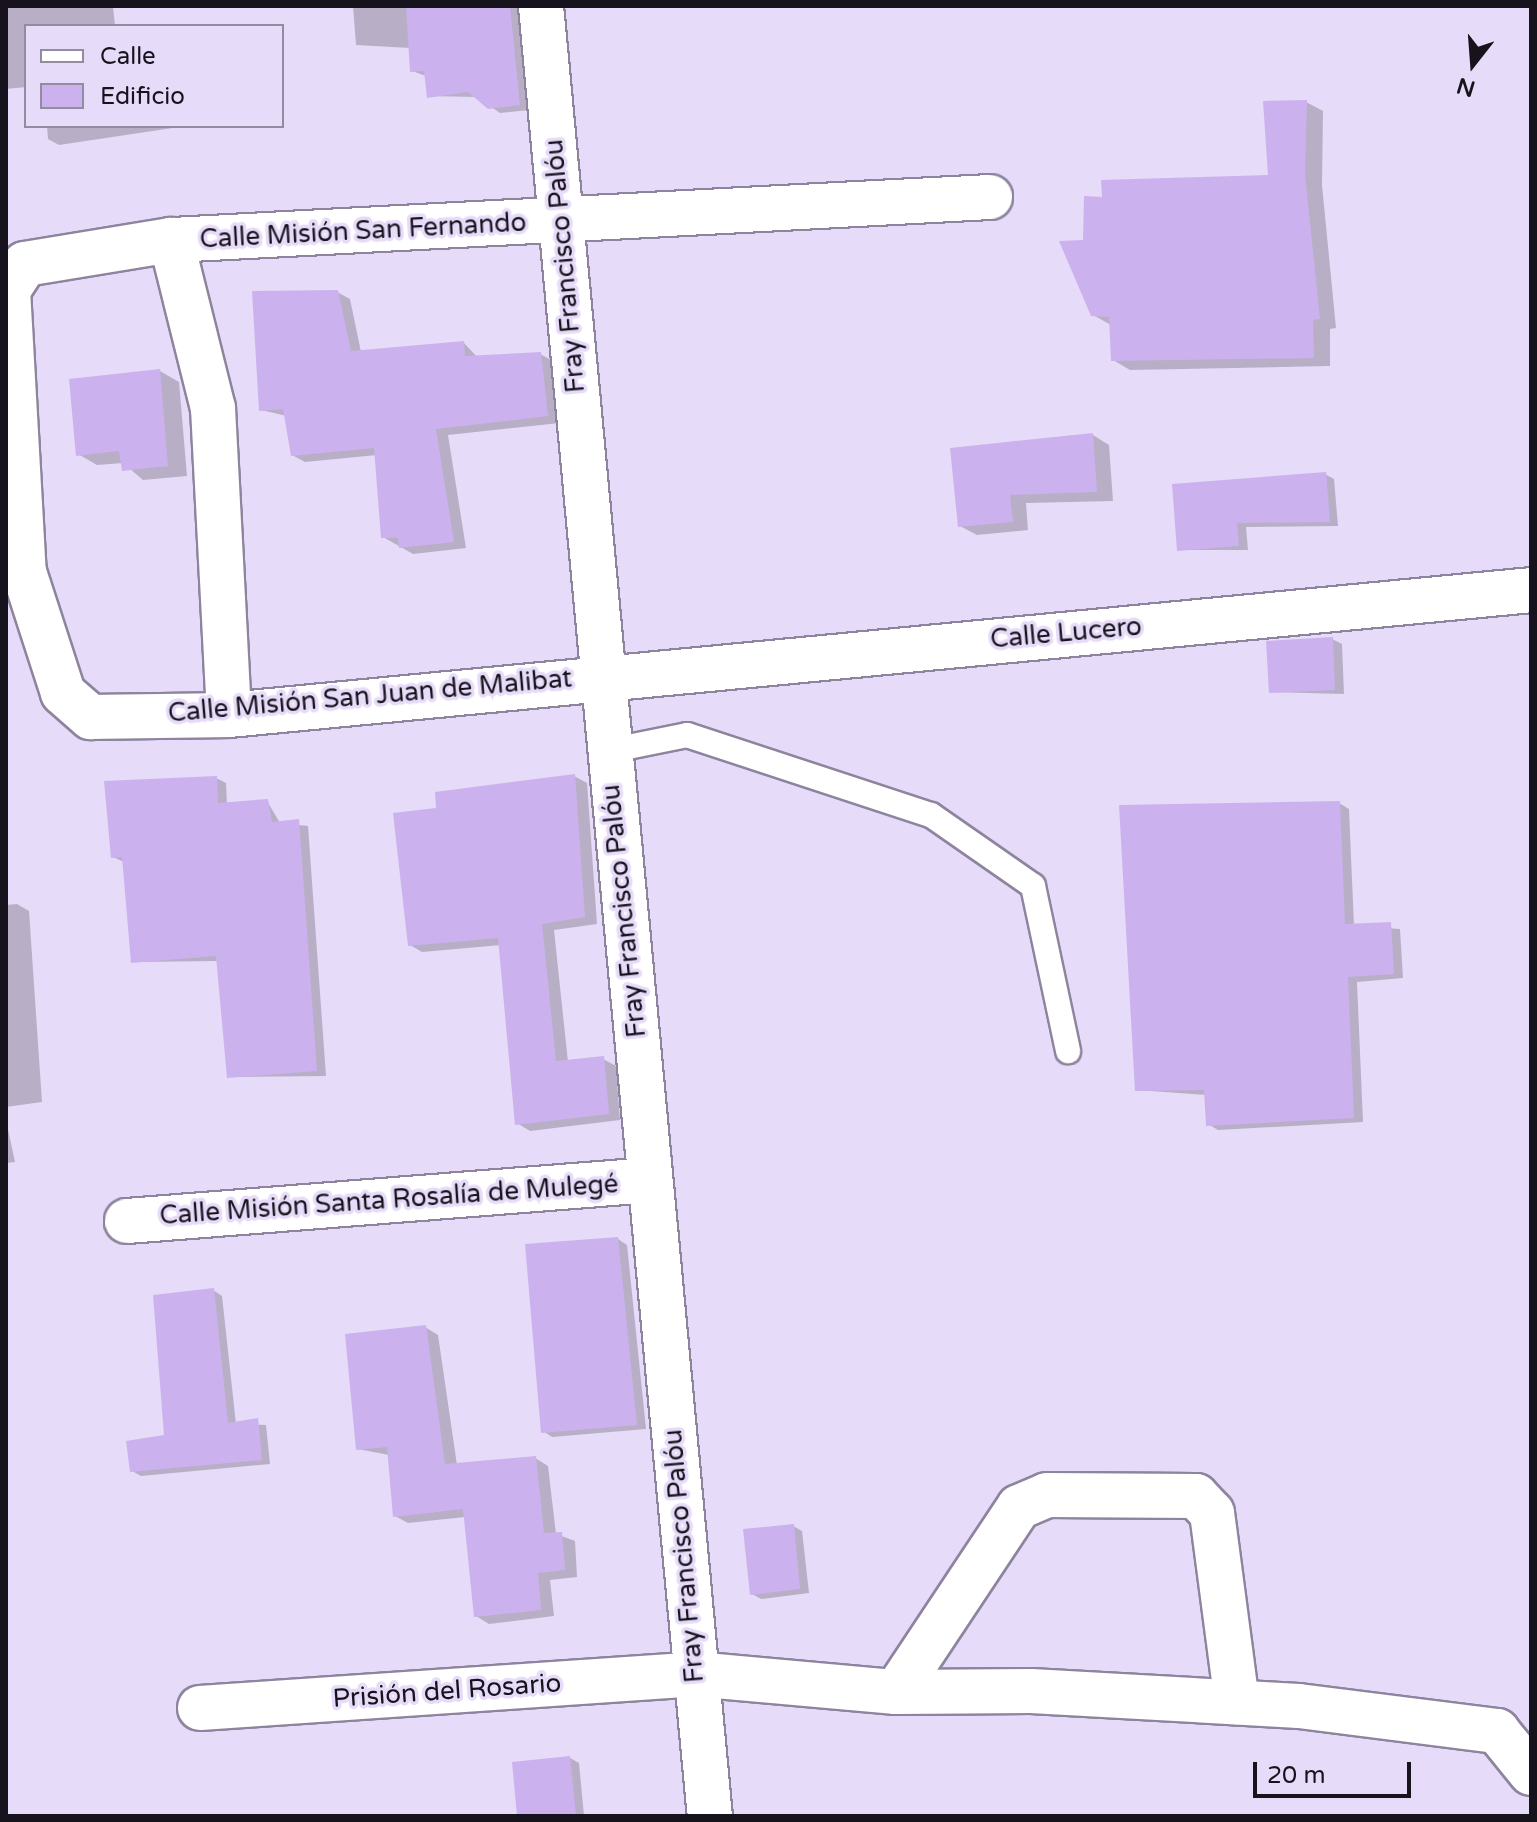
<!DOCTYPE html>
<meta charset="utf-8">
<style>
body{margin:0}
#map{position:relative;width:1537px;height:1822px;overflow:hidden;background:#e6dbf8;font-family:"Varela Round",sans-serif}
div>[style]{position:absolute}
.shadow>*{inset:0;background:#0003}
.building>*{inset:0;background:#cbb2ee}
.roads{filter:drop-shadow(2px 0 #8e849e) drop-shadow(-2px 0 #8e849e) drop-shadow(0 2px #8e849e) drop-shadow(0 -2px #8e849e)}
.lane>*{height:24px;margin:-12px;padding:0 12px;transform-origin:12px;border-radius:12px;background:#fff}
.street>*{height:44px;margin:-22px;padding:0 22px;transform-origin:22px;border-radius:22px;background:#fff}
span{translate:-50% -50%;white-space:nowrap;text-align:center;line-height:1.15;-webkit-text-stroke:7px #e6dbf8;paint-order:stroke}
.street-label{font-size:26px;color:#17131c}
.frame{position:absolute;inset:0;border:8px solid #17131c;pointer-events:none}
.legend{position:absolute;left:24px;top:24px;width:260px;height:104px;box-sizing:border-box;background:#e6dbf8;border:2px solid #938ba0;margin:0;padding:10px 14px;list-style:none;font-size:24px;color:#17131c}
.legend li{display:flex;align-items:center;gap:16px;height:40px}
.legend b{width:40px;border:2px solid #938ba0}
.north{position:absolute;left:1433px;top:24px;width:80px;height:80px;-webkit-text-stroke:6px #e6dbf8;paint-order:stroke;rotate:197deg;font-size:22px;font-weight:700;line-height:32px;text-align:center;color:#17131c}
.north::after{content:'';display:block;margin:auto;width:28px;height:36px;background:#17131c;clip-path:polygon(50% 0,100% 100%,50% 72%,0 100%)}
.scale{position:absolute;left:1253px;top:1762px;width:158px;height:36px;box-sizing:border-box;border:4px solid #17131c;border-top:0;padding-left:10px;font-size:24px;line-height:28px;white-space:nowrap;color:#17131c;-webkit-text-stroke:6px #e6dbf8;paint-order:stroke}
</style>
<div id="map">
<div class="shadow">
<i style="clip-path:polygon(6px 6px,113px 6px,115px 26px,26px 26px,26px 87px,6px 89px)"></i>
<i style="clip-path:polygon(353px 6px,518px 6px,529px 110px,500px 113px,477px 97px,428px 96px,426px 76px,412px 71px,410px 48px,356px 45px)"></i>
<i style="clip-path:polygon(1306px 102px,1323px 111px,1322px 185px,1336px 328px,1330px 329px,1330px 366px,1130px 370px,1113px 360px,1111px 325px,1093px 315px,1085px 242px,1104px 199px,1270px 177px)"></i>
<i style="clip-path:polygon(47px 126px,186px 126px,59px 145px,48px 139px)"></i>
<i style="clip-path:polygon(337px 292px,350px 299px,361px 352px,464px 343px,477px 357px,540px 354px,553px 361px,560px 423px,448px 435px,466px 548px,413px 554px,383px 537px,377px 455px,305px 462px,292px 455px,287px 416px,261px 410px)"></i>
<i style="clip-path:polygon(160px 371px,179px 382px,187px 476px,143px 480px,123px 463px,97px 465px,78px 454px)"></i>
<i style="clip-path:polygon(1093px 435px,1109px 445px,1113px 501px,1026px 503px,1028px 530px,977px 535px,960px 526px)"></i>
<i style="clip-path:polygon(1325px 474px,1334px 479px,1338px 526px,1246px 527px,1248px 550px,1178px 550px)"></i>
<i style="clip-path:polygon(1332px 639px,1342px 644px,1344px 694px,1270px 692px)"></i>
<i style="clip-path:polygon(574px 776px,587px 783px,597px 924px,554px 930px,568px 1062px,603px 1059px,616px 1066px,620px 1120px,530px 1131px,517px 1123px,501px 945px,422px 952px,410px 945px,438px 810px)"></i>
<i style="clip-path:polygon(216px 778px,226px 783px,227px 805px,267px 801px,280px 823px,308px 826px,326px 1076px,228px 1077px,218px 961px,133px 962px,124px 862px,113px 857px)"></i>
<i style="clip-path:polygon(1339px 803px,1349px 809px,1354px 926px,1400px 929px,1403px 978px,1357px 982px,1363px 1122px,1218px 1130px,1208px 1124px,1207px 1095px,1136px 1090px)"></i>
<i style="clip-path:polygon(17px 904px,29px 911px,42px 1102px,6px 1107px,6px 905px)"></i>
<i style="clip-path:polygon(6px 1120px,15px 1162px,6px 1163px)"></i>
<i style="clip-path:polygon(618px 1239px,627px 1245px,646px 1429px,552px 1437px,543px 1431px)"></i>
<i style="clip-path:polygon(213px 1290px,222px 1296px,236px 1424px,266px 1425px,270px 1464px,141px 1476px,132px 1471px,167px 1436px)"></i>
<i style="clip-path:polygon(425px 1327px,438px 1335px,457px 1465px,535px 1458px,548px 1466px,556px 1534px,575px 1541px,577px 1577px,550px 1580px,554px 1616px,489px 1624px,476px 1616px,465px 1517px,408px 1523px,395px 1516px,389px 1455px,358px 1449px)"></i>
<i style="clip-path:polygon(793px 1526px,802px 1531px,809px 1593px,761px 1599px,752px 1594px)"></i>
<i style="clip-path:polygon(570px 1758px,579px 1763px,584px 1816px,520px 1816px)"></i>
</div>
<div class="building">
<i style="clip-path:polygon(406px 6px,510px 6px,520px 105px,488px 109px,468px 92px,427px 98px,424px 71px,410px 72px)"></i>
<i style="clip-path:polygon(1307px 100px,1305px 174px,1320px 319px,1313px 320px,1314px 358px,1111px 361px,1109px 317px,1091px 316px,1059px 241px,1083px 240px,1084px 196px,1102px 197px,1101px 180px,1268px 175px,1263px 101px)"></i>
<i style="clip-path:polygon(338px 290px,351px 351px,464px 341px,465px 356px,541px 352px,548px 416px,436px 429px,454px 542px,399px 548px,398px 538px,381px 538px,374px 448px,291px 456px,283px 409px,259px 411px,252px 291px)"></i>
<i style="clip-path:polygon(160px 369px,168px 466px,122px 471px,119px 451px,76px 456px,69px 379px)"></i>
<i style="clip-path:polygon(1093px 433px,1097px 492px,1010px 495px,1013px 522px,958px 527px,950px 448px)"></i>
<i style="clip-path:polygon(1326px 472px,1330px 522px,1237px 523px,1239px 546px,1177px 551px,1172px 484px)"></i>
<i style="clip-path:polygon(1333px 637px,1335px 690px,1269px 693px,1266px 641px)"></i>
<i style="clip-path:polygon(575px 774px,585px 917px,542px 924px,556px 1061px,604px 1056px,609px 1114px,515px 1125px,498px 938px,408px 946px,393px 813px,436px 808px,435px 792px)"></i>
<i style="clip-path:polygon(217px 776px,218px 803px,268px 799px,272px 822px,299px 819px,317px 1071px,227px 1078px,216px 956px,131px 963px,122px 857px,111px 858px,104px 781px)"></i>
<i style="clip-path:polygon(1340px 801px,1345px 924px,1391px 922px,1394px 974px,1348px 977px,1354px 1118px,1206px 1126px,1204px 1090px,1135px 1091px,1119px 805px)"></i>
<i style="clip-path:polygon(618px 1237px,637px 1425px,541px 1433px,525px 1244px)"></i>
<i style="clip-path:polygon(214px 1288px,228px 1423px,258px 1418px,262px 1460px,130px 1472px,126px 1441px,164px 1435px,153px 1295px)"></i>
<i style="clip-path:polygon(426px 1325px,445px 1464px,536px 1456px,544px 1533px,562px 1532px,565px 1570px,538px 1573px,541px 1610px,474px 1617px,463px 1509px,393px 1517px,387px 1447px,356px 1450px,345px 1334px)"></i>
<i style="clip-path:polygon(794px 1524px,800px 1589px,750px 1595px,743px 1529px)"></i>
<i style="clip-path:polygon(570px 1756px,576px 1816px,517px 1816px,512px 1762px)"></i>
</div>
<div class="roads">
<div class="lane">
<i style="left:608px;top:751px;width:81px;rotate:-11.4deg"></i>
<i style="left:687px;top:735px;width:257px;rotate:18.2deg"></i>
<i style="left:931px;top:815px;width:124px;rotate:34.8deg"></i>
<i style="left:1033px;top:886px;width:169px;rotate:78deg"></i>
</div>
<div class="street">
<i style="left:541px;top:6px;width:1818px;rotate:84.67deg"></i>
<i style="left:990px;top:197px;width:820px;rotate:176.99deg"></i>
<i style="left:171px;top:240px;width:148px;rotate:170.7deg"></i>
<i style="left:25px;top:264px;width:31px;rotate:123deg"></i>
<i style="left:8px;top:290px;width:282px;rotate:86.8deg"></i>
<i style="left:24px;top:572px;width:127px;rotate:72.1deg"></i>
<i style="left:63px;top:693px;width:37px;rotate:41deg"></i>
<i style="left:91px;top:717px;width:138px;rotate:-0.8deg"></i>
<i style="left:229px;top:715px;width:1308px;rotate:-5.48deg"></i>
<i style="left:171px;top:240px;width:173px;rotate:76deg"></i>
<i style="left:213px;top:408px;width:307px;rotate:87deg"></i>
<i style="left:127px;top:1221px;width:525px;rotate:-4.48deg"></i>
<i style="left:896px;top:1692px;width:222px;rotate:-56.4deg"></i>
<i style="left:1019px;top:1507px;width:30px;rotate:-23deg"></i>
<i style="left:1047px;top:1495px;width:149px;rotate:0.4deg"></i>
<i style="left:1196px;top:1496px;width:23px;rotate:47deg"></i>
<i style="left:1212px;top:1513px;width:191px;rotate:82.5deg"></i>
<i style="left:200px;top:1708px;width:495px;rotate:-3.9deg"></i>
<i style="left:694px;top:1674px;width:203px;rotate:5.1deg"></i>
<i style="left:896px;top:1692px;width:135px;rotate:-0.4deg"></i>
<i style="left:1031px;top:1691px;width:268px;rotate:3.2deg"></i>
<i style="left:1299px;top:1706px;width:200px;rotate:7.2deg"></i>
<i style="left:1497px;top:1731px;width:54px;rotate:51deg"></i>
</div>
</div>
<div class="street-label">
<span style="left:363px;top:231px;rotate:-3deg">Calle Misión San Fernando</span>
<span style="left:565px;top:266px;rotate:-95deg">Fray Francisco Palóu</span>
<span style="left:1066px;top:633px;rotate:-5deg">Calle Lucero</span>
<span style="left:370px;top:696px;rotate:-5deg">Calle Misión San Juan de Malibat</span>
<span style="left:624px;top:911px;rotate:-96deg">Fray Francisco Palóu</span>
<span style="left:389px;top:1200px;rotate:-4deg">Calle Misión Santa Rosalía de Mulegé</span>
<span style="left:684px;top:1556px;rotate:-95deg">Fray Francisco Palóu</span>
<span style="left:447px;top:1691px;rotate:-4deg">Prisión del Rosario</span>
</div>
<div class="frame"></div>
<ul class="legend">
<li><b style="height:10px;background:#fff"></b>Calle</li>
<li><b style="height:22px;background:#cbb2ee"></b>Edificio</li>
</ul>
<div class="north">N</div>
<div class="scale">20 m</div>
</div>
